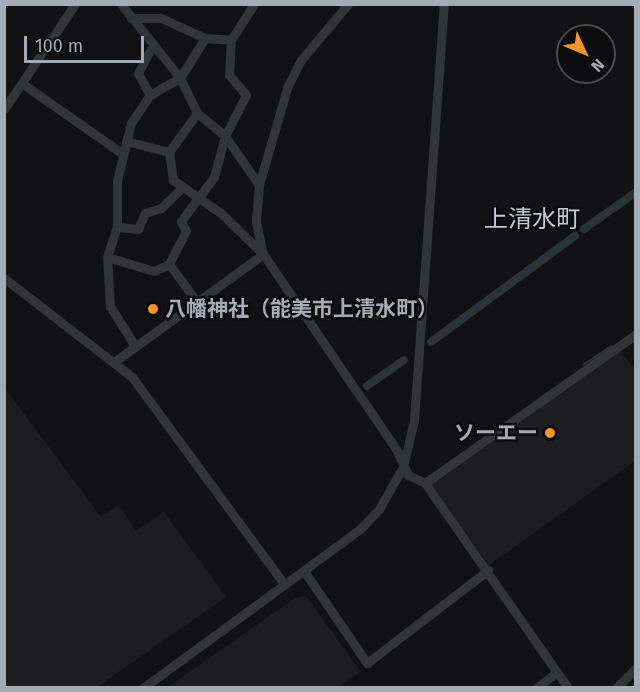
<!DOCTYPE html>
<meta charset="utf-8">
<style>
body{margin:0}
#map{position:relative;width:640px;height:692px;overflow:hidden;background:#121214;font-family:"Fira Sans","Noto Sans JP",sans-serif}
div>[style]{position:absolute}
.built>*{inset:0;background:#1e1e21}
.stream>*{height:2px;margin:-1px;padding:0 1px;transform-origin:1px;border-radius:1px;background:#2b3539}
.canal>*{height:8px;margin:-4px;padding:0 4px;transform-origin:4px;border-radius:4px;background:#2b3539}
.minor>*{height:9px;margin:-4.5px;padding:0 4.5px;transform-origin:4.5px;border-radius:4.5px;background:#333539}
.dots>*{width:16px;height:16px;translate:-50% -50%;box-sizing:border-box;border:3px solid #0d0d0f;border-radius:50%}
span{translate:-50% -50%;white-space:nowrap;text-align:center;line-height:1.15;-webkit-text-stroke:5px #0d0d0f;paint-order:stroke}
.poi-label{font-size:21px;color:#a3abb4;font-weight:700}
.left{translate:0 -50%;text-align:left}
.right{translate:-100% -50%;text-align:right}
.quarter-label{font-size:24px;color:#c4c9d0}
.frame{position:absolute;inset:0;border:6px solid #a3abb4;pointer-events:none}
.north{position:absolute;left:556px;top:24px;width:60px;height:60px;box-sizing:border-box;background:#0d0d0f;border:2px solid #494c51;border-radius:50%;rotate:134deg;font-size:16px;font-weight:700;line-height:24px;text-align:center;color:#a3abb4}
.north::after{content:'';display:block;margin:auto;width:21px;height:27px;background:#f2952c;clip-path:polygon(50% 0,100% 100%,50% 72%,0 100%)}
.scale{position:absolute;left:24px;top:36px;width:120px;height:27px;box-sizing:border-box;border:3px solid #a3abb4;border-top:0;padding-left:8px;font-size:18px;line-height:21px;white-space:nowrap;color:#a3abb4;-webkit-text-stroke:4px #0d0d0f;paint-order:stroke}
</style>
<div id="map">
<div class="built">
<i style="clip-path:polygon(621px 351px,635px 370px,635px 461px,489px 565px,432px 485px)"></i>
<i style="clip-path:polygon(5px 388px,101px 517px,119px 505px,136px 531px,164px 512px,226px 597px,97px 687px,5px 687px)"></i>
<i style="clip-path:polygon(306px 596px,361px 672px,337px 687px,168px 687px,295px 598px)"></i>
</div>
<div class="stream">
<i style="left:583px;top:365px;width:34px;rotate:-34deg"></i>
</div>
<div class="canal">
<i style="left:584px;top:229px;width:64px;rotate:-35.4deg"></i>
<i style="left:431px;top:342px;width:179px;rotate:-36.4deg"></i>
<i style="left:367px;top:386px;width:45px;rotate:-35.1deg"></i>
</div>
<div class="minor">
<i style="left:121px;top:4px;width:95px;rotate:51.4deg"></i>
<i style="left:180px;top:78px;width:39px;rotate:64deg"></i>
<i style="left:197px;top:113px;width:36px;rotate:39deg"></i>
<i style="left:225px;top:136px;width:60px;rotate:55.2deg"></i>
<i style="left:348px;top:4px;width:73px;rotate:130deg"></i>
<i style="left:301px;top:60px;width:28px;rotate:117deg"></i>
<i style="left:288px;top:85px;width:104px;rotate:106.2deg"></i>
<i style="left:259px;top:185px;width:37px;rotate:95deg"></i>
<i style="left:256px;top:222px;width:33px;rotate:78deg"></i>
<i style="left:263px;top:254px;width:236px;rotate:55.7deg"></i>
<i style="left:396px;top:449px;width:29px;rotate:65deg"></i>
<i style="left:408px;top:475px;width:19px;rotate:25deg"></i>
<i style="left:425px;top:483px;width:250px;rotate:55.1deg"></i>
<i style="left:131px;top:18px;width:30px"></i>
<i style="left:161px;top:18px;width:48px;rotate:24.4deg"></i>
<i style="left:23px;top:84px;width:122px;rotate:35deg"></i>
<i style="left:150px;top:95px;width:25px;rotate:-119deg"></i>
<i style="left:138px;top:73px;width:27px;rotate:-62deg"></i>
<i style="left:4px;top:109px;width:127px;rotate:-55.9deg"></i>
<i style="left:126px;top:141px;width:44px;rotate:14.3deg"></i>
<i style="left:117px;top:227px;width:21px;rotate:5deg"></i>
<i style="left:138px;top:229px;width:17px;rotate:-66deg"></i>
<i style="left:145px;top:213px;width:17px;rotate:-17deg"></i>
<i style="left:161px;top:208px;width:29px;rotate:-44deg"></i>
<i style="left:107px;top:257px;width:49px;rotate:16.6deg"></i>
<i style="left:154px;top:271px;width:17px;rotate:-25deg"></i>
<i style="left:4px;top:278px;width:162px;rotate:37.7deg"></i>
<i style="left:132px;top:377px;width:258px;rotate:53.7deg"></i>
<i style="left:197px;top:302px;width:47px;rotate:-126.4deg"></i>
<i style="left:169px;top:264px;width:37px;rotate:-63deg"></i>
<i style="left:186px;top:231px;width:11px;rotate:-117deg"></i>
<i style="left:181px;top:221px;width:55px;rotate:-53.1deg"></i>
<i style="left:214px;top:177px;width:42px;rotate:-75deg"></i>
<i style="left:225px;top:136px;width:46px;rotate:-62.9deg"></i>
<i style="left:246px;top:95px;width:26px;rotate:-130deg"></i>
<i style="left:229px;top:75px;width:35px;rotate:-87deg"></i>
<i style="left:135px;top:346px;width:47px;rotate:-122deg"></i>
<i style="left:110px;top:306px;width:49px;rotate:-93.5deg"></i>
<i style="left:107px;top:257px;width:32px;rotate:-72deg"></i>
<i style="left:117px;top:227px;width:46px;rotate:-90deg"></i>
<i style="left:117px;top:181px;width:60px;rotate:-76.4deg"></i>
<i style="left:131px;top:123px;width:34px;rotate:-56deg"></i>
<i style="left:150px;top:95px;width:34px;rotate:-30deg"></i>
<i style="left:180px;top:78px;width:47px;rotate:-58deg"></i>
<i style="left:205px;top:38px;width:26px;rotate:4deg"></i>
<i style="left:231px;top:40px;width:43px;rotate:-57.4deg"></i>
<i style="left:114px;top:362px;width:184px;rotate:-35.9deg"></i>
<i style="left:263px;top:254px;width:57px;rotate:-135.7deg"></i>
<i style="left:222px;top:214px;width:60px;rotate:-145.2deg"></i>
<i style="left:173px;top:180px;width:28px;rotate:-98deg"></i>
<i style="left:169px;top:152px;width:48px;rotate:-54.3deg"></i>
<i style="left:425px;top:483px;width:258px;rotate:-35.2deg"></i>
<i style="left:304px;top:571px;width:112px;rotate:55.6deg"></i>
<i style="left:367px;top:663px;width:153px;rotate:-37.5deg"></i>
<i style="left:143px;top:688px;width:268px;rotate:-36.2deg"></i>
<i style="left:359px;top:530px;width:29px;rotate:-46deg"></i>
<i style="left:379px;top:509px;width:48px;rotate:-60.3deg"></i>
<i style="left:403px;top:467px;width:48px;rotate:-76.8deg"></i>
<i style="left:414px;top:420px;width:417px;rotate:-85.9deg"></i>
<i style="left:536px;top:688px;width:26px;rotate:-37deg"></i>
<i style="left:616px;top:688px;width:28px;rotate:-45deg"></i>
</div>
<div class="dots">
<i style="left:153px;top:309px;background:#f2952c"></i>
<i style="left:550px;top:433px;background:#f2952c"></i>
</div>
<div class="poi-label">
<span class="left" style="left:165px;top:309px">八幡神社（能美市上清水町）</span>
<span class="right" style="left:538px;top:433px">ソーエー</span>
</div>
<div class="quarter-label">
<span style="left:532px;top:220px">上清水町</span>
</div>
<div class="frame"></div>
<div class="north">N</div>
<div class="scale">100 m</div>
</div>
